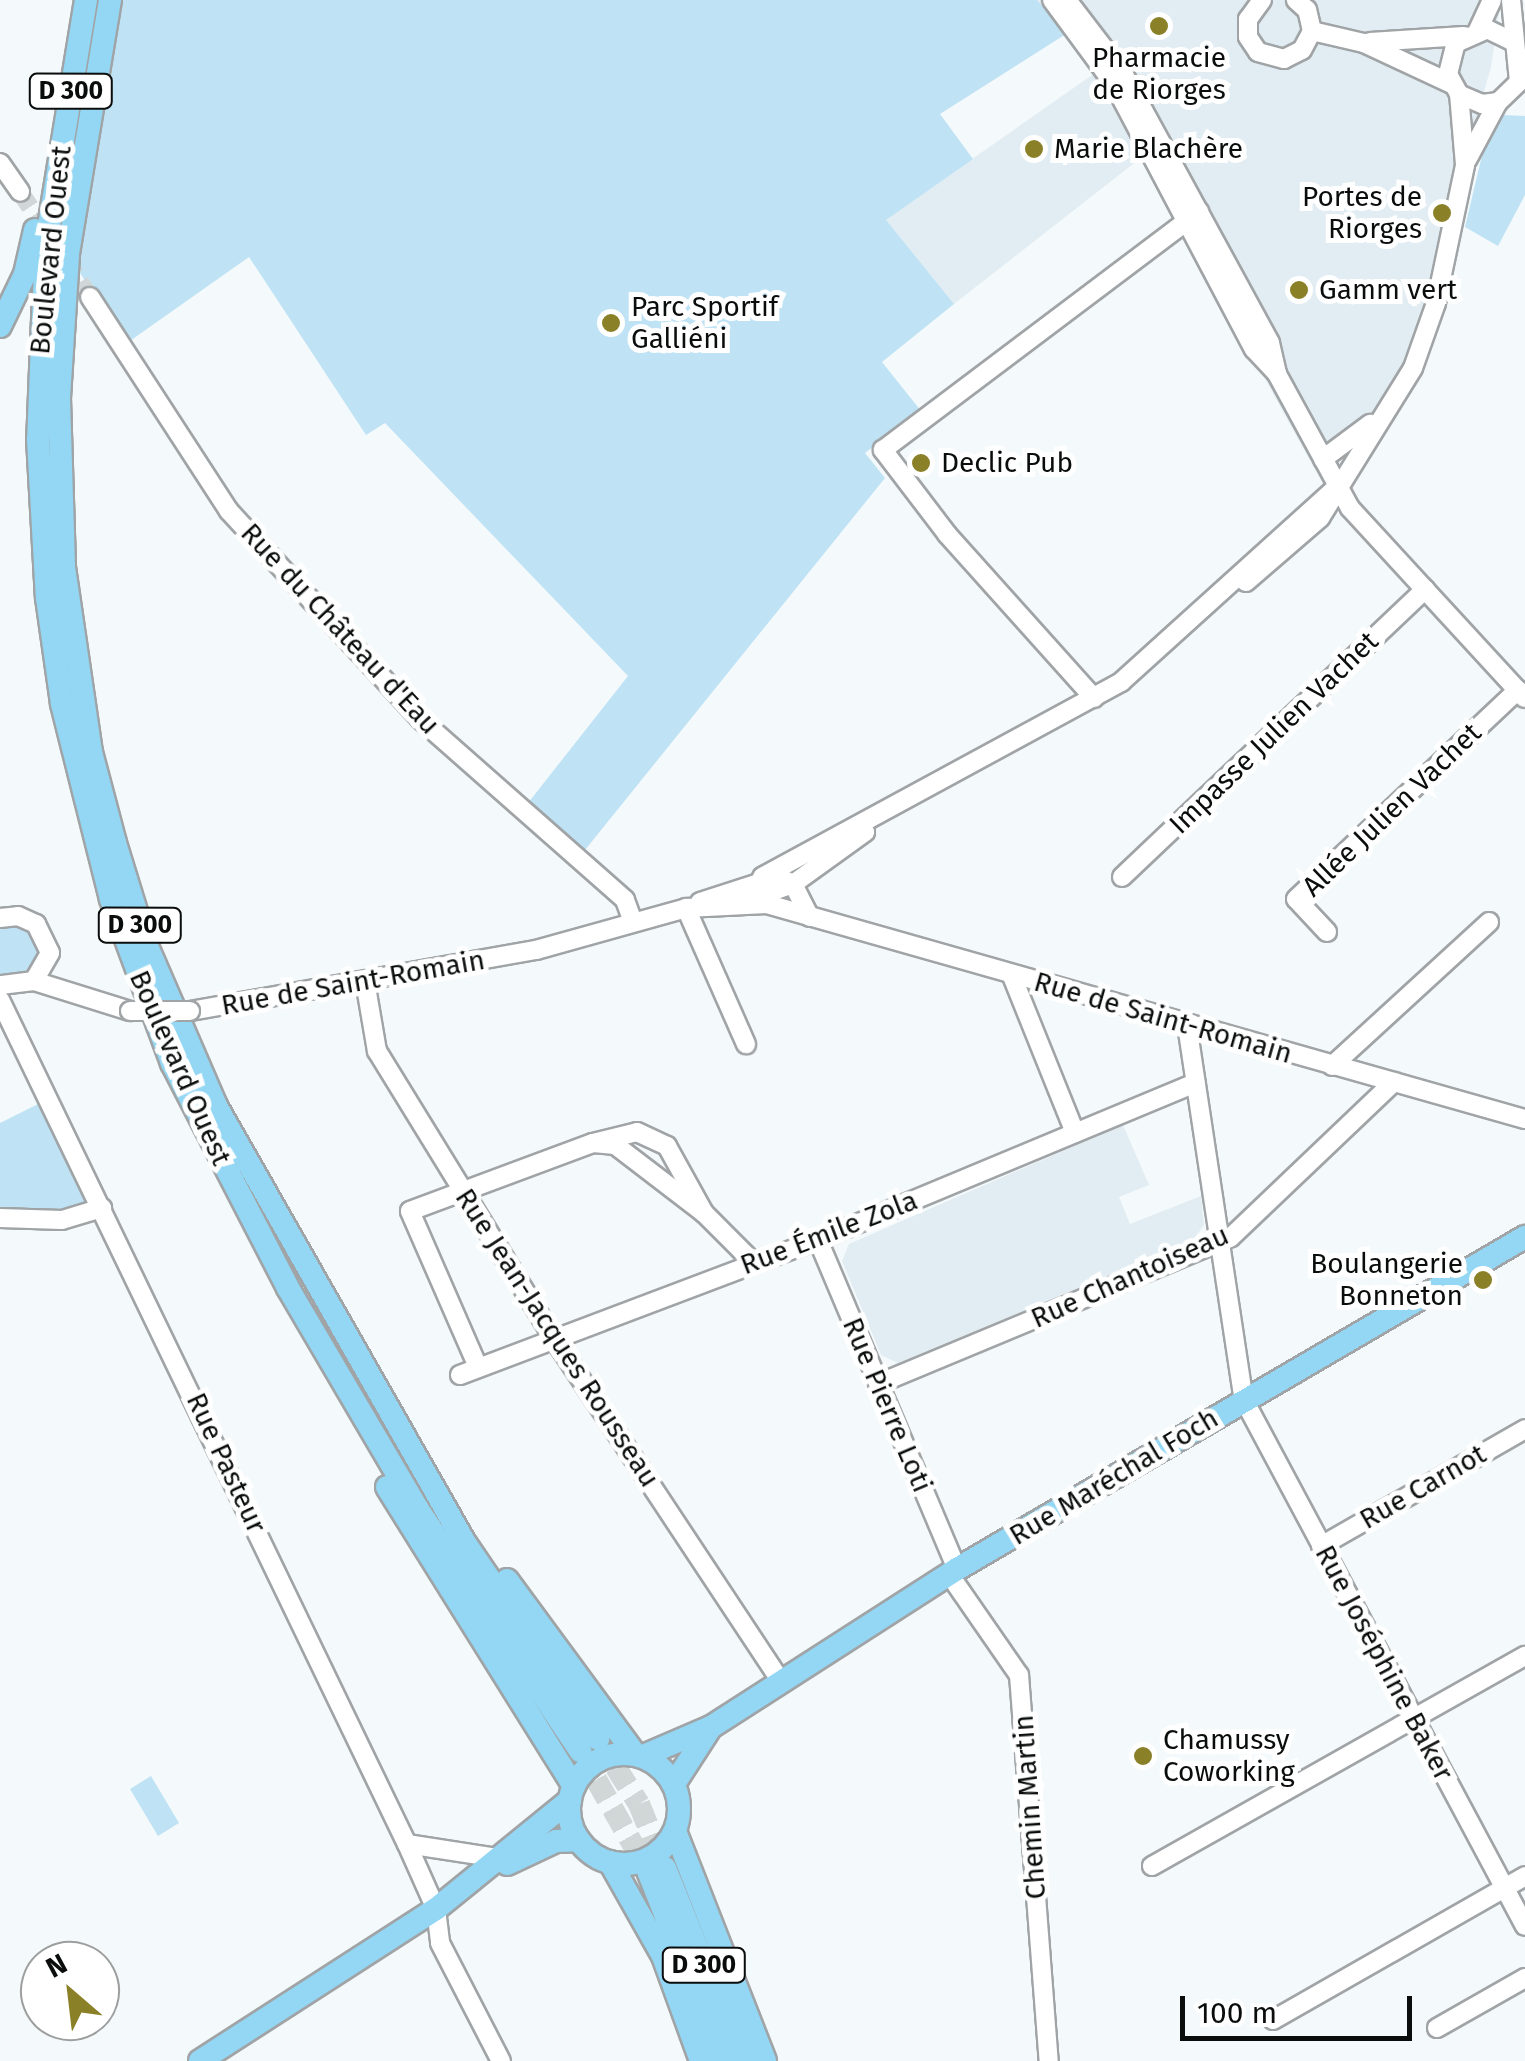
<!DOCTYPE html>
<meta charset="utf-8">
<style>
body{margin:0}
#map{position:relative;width:1525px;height:2061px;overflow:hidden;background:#f4f9fb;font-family:"Fira Sans",sans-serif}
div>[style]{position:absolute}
.built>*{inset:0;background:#e2edf3}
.green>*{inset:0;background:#bfe3f5}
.minor-tunnel>*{height:18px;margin-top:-9px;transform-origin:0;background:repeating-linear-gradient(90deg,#d1d6d7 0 18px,transparent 0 27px)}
.major-tunnel>*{height:22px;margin-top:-11px;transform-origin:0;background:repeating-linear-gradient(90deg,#d1d6d7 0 22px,transparent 0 33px)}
.roads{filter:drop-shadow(2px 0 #a0a4a6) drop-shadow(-2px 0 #a0a4a6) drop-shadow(0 2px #a0a4a6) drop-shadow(0 -2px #a0a4a6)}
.minor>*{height:18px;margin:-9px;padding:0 9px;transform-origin:9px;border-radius:9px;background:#fff}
.major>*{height:22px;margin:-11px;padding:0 11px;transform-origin:11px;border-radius:11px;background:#93d7f4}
.major>.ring{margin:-11px;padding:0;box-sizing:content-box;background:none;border:22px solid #93d7f4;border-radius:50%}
.bridges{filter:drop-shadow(2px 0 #a0a4a6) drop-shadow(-2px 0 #a0a4a6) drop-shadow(0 2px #a0a4a6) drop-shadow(0 -2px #a0a4a6)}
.minor-bridge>*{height:18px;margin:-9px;padding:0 9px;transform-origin:9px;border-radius:9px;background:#fff}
.dots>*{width:28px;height:28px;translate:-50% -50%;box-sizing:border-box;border:5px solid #fff;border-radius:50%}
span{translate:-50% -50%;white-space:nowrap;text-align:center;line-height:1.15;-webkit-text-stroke:10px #fff;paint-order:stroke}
.shield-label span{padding:2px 8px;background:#fff;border:2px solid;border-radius:8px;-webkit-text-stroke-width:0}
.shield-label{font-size:25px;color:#0b0d0d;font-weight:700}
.poi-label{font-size:28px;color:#0b0d0d}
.left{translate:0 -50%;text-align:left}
.right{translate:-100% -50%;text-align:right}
.street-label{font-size:28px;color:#0b0d0d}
.north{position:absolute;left:20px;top:1941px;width:100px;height:100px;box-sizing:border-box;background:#fff;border:2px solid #9d9e9e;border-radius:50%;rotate:332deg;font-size:28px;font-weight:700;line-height:40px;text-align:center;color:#0b0d0d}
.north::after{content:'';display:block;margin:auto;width:35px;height:45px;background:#8a8027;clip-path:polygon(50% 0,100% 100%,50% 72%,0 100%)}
.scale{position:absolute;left:1180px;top:1996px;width:232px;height:45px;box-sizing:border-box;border:5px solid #0b0d0d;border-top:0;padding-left:12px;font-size:30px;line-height:35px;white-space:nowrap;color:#0b0d0d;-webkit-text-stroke:8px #fff;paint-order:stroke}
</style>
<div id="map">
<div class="built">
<i style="clip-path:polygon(1037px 0,1501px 0,1491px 67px,1407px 365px,1323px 484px,1142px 157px,954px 304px,885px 220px,1095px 73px)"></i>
<i style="clip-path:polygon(1123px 1125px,1149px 1185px,1119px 1197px,1130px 1224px,1201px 1196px,1204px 1225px,1193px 1240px,898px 1363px,881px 1355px,842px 1261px,849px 1244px)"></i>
</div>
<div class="green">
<i style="clip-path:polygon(118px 0,1037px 0,1066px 34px,940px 114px,973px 159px,886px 220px,954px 304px,882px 362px,921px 411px,865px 453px,885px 478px,585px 850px,528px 803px,628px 676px,385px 423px,366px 435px,249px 257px,127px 343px,76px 267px)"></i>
<i style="clip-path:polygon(1504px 115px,1525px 116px,1525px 195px,1498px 246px,1465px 227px,1488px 130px)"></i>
<i style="clip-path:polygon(12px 923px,29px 928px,41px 952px,27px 974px,10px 978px,0 974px,0 927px)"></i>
<i style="clip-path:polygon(42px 1102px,90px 1202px,60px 1213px,0 1213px,0 1123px)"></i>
<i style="clip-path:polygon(151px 1776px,179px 1823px,158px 1836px,130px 1789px)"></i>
</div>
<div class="minor-tunnel">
<i style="left:20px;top:192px;width:55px;rotate:56deg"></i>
<i style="left:65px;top:260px;width:45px;rotate:56deg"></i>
</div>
<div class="major-tunnel">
<i style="left:598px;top:1739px;width:77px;rotate:57.8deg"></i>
<i style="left:639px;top:1804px;width:69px;rotate:67.9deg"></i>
<i style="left:580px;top:1751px;width:138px;rotate:60.5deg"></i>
</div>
<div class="roads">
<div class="minor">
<i style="left:1052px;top:0;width:104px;rotate:53.6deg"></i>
<i style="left:1114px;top:84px;width:300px;rotate:62.2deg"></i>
<i style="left:1254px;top:349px;width:34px;rotate:47deg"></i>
<i style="left:1277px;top:374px;width:153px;rotate:61.4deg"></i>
<i style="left:1350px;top:508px;width:258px;rotate:47.4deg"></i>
<i style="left:1067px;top:0;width:92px;rotate:52.5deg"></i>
<i style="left:1123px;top:73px;width:307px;rotate:61.4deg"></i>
<i style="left:1270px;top:343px;width:32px;rotate:77deg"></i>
<i style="left:1262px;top:0;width:24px;rotate:126deg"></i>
<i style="left:1248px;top:19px;width:18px;rotate:90deg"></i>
<i style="left:1248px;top:37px;width:18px;rotate:56deg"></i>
<i style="left:1258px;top:52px;width:27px;rotate:15deg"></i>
<i style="left:1284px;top:59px;width:20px;rotate:-27deg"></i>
<i style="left:1302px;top:50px;width:21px;rotate:-62deg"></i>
<i style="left:1312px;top:31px;width:22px;rotate:-103deg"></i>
<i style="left:1307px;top:10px;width:15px;rotate:-138deg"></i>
<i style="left:1511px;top:0;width:82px;rotate:84.4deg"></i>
<i style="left:1519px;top:82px;width:29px;rotate:136deg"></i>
<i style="left:1498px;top:102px;width:16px;rotate:173deg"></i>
<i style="left:1482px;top:104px;width:25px;rotate:-157deg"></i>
<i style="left:1459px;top:94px;width:23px;rotate:-119deg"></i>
<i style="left:1448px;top:74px;width:32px;rotate:-76deg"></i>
<i style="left:1456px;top:43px;width:34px;rotate:-24deg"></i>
<i style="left:1487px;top:29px;width:28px;rotate:26deg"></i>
<i style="left:1478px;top:30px;width:33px;rotate:-65deg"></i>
<i style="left:1312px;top:31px;width:53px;rotate:13deg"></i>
<i style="left:1364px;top:43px;width:97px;rotate:25deg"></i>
<i style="left:1370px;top:42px;width:94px;rotate:-3.7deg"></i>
<i style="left:1467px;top:160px;width:66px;rotate:-61.9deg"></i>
<i style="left:0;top:163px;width:35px;rotate:55deg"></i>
<i style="left:90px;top:297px;width:255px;rotate:57deg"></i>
<i style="left:229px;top:511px;width:282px;rotate:47.4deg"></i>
<i style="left:420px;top:719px;width:273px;rotate:41.4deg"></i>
<i style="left:625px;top:900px;width:23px;rotate:70deg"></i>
<i style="left:1323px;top:459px;width:59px;rotate:-36.7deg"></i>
<i style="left:1246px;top:582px;width:98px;rotate:-40.9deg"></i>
<i style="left:1320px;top:518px;width:176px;rotate:-58.2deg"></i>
<i style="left:1413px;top:368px;width:69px;rotate:-70.5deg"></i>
<i style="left:1436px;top:303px;width:141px;rotate:-78.1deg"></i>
<i style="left:1465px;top:165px;width:71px;rotate:-94.8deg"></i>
<i style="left:1094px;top:698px;width:220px;rotate:-131.9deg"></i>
<i style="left:947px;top:534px;width:106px;rotate:-127.3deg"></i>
<i style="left:883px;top:450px;width:396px;rotate:-37deg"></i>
<i style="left:762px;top:877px;width:409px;rotate:-28.5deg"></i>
<i style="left:1121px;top:682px;width:291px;rotate:-42.1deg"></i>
<i style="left:1122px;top:877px;width:418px;rotate:-43.5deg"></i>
<i style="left:751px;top:899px;width:45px;rotate:-19.7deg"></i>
<i style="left:793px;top:884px;width:89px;rotate:-35.8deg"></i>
<i style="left:700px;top:902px;width:82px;rotate:-17.8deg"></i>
<i style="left:778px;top:877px;width:17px;rotate:25deg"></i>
<i style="left:793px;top:884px;width:37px;rotate:63deg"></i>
<i style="left:686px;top:908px;width:149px;rotate:66.2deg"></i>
<i style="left:0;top:918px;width:18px;rotate:-6deg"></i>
<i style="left:18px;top:916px;width:20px;rotate:24deg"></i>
<i style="left:36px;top:924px;width:32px;rotate:64deg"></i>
<i style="left:50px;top:953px;width:32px;rotate:120deg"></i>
<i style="left:34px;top:981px;width:34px;rotate:173deg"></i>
<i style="left:1327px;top:932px;width:45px;rotate:-133.2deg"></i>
<i style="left:1296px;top:899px;width:305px;rotate:-43.3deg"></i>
<i style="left:1012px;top:976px;width:169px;rotate:68.1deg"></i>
<i style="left:34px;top:981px;width:101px;rotate:17.4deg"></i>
<i style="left:365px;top:981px;width:71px;rotate:80.3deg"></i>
<i style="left:377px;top:1051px;width:336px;rotate:58.4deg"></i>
<i style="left:553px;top:1337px;width:413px;rotate:56.5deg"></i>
<i style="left:0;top:1000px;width:937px;rotate:64.26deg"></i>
<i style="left:407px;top:1844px;width:71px;rotate:66deg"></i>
<i style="left:436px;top:1909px;width:34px;rotate:83deg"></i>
<i style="left:440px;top:1943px;width:133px;rotate:62.7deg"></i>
<i style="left:190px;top:1011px;width:351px;rotate:-10deg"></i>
<i style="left:536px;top:950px;width:156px;rotate:-15.6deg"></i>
<i style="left:686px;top:908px;width:81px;rotate:-2.8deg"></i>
<i style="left:767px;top:904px;width:788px;rotate:15.84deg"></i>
<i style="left:1187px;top:1025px;width:379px;rotate:81.4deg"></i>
<i style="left:1244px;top:1400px;width:596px;rotate:61.89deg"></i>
<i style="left:1332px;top:1066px;width:213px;rotate:-42.5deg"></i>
<i style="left:704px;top:1213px;width:71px;rotate:45deg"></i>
<i style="left:0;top:1218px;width:62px;rotate:1.8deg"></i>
<i style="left:62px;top:1220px;width:42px;rotate:-16.7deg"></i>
<i style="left:818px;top:1240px;width:357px;rotate:67.1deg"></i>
<i style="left:478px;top:1367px;width:170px;rotate:-113.6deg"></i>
<i style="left:410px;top:1211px;width:195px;rotate:-20.4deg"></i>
<i style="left:593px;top:1143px;width:45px;rotate:-14deg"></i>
<i style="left:637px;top:1132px;width:33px;rotate:25deg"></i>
<i style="left:667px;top:1146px;width:77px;rotate:61.1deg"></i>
<i style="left:704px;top:1213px;width:112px;rotate:-142.6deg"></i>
<i style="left:615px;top:1145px;width:22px;rotate:-175deg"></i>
<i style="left:460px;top:1375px;width:383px;rotate:-20.7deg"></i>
<i style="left:818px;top:1240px;width:409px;rotate:-22.6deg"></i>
<i style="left:878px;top:1384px;width:382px;rotate:-22.6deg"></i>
<i style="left:1231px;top:1237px;width:225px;rotate:-43.6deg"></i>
<i style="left:1321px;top:1546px;width:235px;rotate:-29.8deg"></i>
<i style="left:949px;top:1574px;width:123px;rotate:55.3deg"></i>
<i style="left:1019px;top:1675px;width:387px;rotate:85.6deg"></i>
<i style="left:407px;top:1844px;width:91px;rotate:8.8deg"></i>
<i style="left:1152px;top:1866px;width:428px;rotate:-29.4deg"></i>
<i style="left:1273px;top:2020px;width:290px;rotate:-29.7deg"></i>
<i style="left:1437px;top:2028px;width:101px;rotate:-29.6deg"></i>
</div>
<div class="major">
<i style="left:86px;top:0;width:247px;rotate:99.3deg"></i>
<i style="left:46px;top:244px;width:195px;rotate:92.3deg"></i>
<i style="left:38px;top:439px;width:159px;rotate:86.8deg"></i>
<i style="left:47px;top:598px;width:107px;rotate:81.9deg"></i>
<i style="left:62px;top:704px;width:201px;rotate:75.9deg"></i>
<i style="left:111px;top:899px;width:175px;rotate:69.6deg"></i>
<i style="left:172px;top:1063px;width:253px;rotate:62.7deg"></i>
<i style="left:288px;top:1288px;width:255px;rotate:59.6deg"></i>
<i style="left:417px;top:1508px;width:293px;rotate:56.1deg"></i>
<i style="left:110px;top:0;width:258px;rotate:99.4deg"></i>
<i style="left:68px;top:255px;width:143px;rotate:93.6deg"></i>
<i style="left:59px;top:398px;width:169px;rotate:88.3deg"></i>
<i style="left:64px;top:567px;width:187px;rotate:81.7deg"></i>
<i style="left:91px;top:752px;width:94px;rotate:75.2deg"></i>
<i style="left:115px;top:843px;width:106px;rotate:72.9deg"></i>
<i style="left:146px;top:944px;width:176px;rotate:66.6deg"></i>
<i style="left:216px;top:1106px;width:503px;rotate:60.33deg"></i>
<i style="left:465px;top:1543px;width:237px;rotate:55.8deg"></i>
<i style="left:0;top:326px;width:58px;rotate:-64.3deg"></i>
<i style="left:25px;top:274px;width:45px;rotate:-77.2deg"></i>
<i style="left:387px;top:1487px;width:353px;rotate:58deg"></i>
<i style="left:507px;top:1580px;width:216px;rotate:53.7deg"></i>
<i class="ring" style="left:569px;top:1754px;width:88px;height:88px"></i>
<i style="left:643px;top:1756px;width:74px;rotate:-23.1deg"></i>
<i style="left:711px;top:1727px;width:292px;rotate:-32.7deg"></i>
<i style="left:957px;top:1569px;width:658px;rotate:-30.31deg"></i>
<i style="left:674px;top:1784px;width:64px;rotate:-57.1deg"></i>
<i style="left:675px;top:1831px;width:247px;rotate:68.6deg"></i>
<i style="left:610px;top:1862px;width:108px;rotate:60.6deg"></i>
<i style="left:663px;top:1956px;width:112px;rotate:70.1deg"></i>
<i style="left:507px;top:1864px;width:54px;rotate:-25.1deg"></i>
<i style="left:556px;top:1841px;width:23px;rotate:-2deg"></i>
<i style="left:665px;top:1868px;width:208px;rotate:68deg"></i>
<i style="left:648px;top:1871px;width:204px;rotate:68.5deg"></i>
<i style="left:200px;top:2061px;width:281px;rotate:-32.8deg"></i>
<i style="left:436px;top:1909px;width:173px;rotate:-39.1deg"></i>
</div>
</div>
<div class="bridges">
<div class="minor-bridge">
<i style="left:130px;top:1011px;width:60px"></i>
</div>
</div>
<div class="dots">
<i style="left:1159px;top:26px;background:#8a8027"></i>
<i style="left:1034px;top:149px;background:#8a8027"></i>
<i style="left:1442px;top:213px;background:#8a8027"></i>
<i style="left:1299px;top:290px;background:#8a8027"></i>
<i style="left:611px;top:323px;background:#8a8027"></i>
<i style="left:921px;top:463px;background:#8a8027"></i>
<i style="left:1483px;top:1280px;background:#8a8027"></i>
<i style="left:1143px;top:1756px;background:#8a8027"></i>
</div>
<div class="shield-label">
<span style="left:71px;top:91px">D 300</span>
<span style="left:140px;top:925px">D 300</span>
<span style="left:704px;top:1965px">D 300</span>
</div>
<div class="poi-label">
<span style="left:1159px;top:74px">Pharmacie<br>de Riorges</span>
<span class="left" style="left:1054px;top:149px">Marie Blachère</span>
<span class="right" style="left:1422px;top:213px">Portes de<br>Riorges</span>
<span class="left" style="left:1319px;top:290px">Gamm vert</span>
<span class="left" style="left:631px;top:323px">Parc Sportif<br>Galliéni</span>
<span class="left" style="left:941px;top:463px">Declic Pub</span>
<span class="right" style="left:1463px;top:1280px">Boulangerie<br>Bonneton</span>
<span class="left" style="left:1163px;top:1756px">Chamussy<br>Coworking</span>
</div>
<div class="street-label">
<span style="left:51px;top:250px;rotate:-84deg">Boulevard Ouest</span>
<span style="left:340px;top:629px;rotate:47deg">Rue du Château d'Eau</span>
<span style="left:1274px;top:733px;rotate:-44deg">Impasse Julien Vachet</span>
<span style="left:1392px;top:810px;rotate:-44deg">Allée Julien Vachet</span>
<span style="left:353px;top:983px;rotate:-10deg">Rue de Saint-Romain</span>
<span style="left:1163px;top:1018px;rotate:16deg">Rue de Saint-Romain</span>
<span style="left:180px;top:1068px;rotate:66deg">Boulevard Ouest</span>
<span style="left:829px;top:1233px;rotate:-21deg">Rue Émile Zola</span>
<span style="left:1130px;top:1277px;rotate:-24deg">Rue Chantoiseau</span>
<span style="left:557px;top:1338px;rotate:57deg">Rue Jean-Jacques Rousseau</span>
<span style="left:887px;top:1405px;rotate:67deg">Rue Pierre Loti</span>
<span style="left:226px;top:1463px;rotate:65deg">Rue Pasteur</span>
<span style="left:1114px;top:1477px;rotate:-31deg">Rue Maréchal Foch</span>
<span style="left:1423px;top:1487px;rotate:-30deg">Rue Carnot</span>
<span style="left:1384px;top:1663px;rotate:62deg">Rue Joséphine Baker</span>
<span style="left:1030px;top:1807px;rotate:-94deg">Chemin Martin</span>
</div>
<div class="north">N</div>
<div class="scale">100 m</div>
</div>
